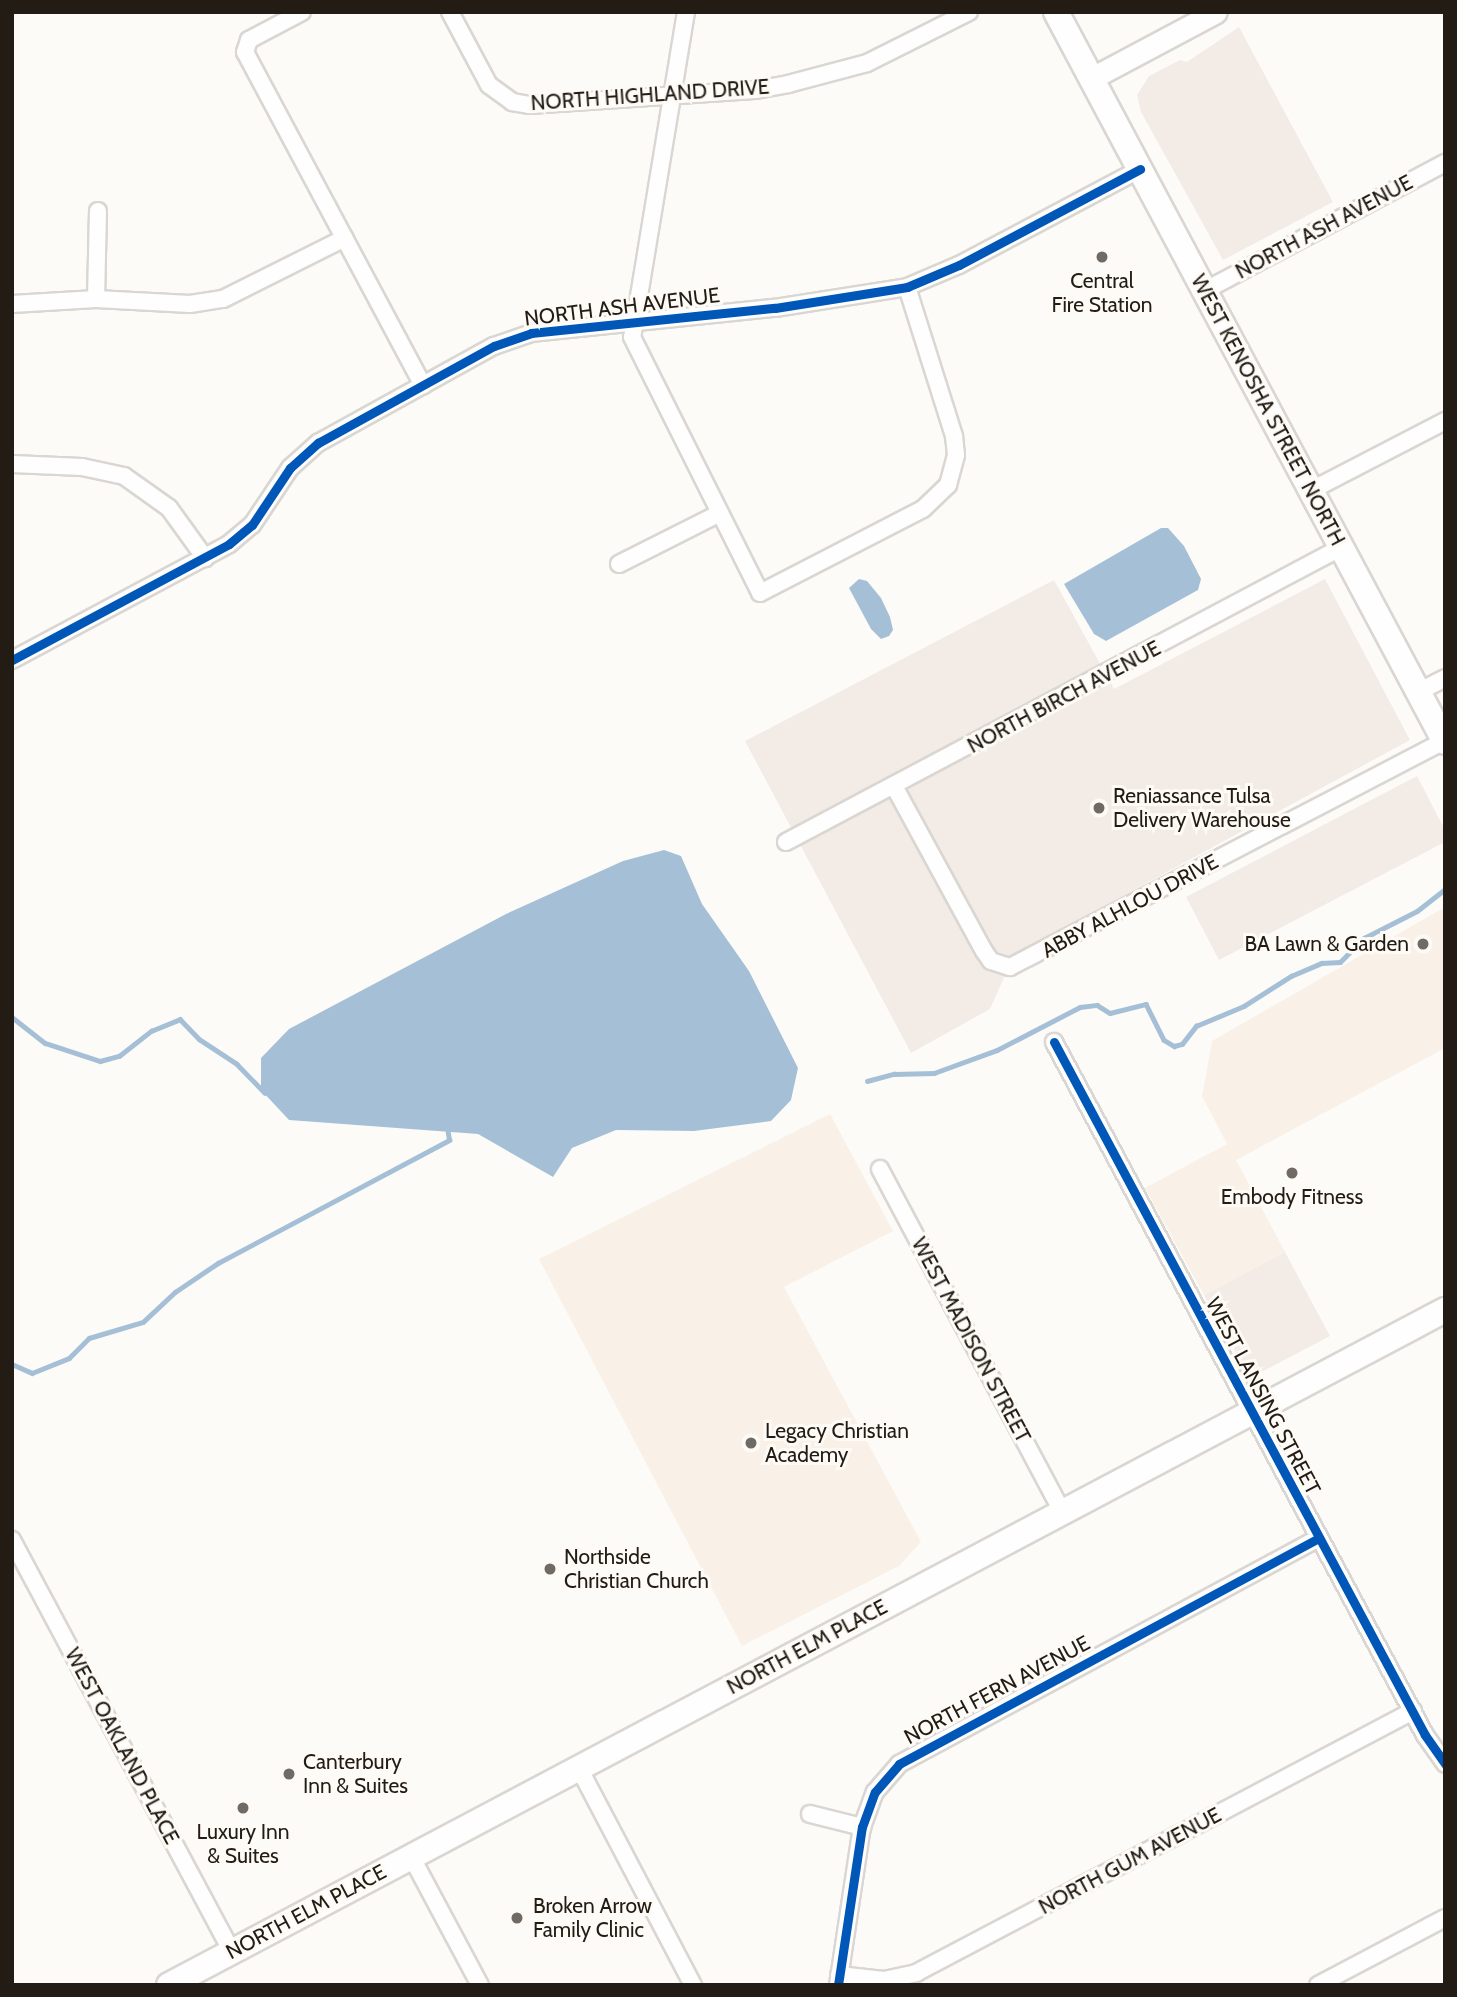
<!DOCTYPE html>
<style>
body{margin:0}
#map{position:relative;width:1457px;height:1997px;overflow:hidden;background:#fdfbf8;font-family:Cabin,sans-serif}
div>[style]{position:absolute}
.commercial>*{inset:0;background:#f3ebe6}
.built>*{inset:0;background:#f9f0e7}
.water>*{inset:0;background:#a5c0d6}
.stream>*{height:4.5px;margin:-2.25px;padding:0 2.25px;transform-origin:2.25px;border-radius:2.25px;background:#a5c0d6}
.roads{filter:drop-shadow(2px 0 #dad6d1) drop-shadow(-2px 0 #dad6d1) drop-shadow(0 2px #dad6d1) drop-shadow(0 -2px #dad6d1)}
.street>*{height:16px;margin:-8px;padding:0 8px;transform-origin:8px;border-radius:8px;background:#fffefe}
.secondary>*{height:21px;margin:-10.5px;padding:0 10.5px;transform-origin:10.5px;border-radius:10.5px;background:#fffefe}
.primary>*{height:24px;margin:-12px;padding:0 12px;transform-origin:12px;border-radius:12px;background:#fffefe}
.cycleway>*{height:9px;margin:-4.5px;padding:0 4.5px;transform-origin:4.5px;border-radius:4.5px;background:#0057b8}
.dots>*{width:19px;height:19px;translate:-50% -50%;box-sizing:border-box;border:4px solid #fefbf7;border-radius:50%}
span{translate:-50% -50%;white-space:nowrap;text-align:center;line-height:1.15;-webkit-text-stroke:6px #fefbf7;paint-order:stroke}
.street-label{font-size:21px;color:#221c15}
.poi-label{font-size:21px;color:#221c15}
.left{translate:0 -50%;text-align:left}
.right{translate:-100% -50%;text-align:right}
.frame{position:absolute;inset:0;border:14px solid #221c15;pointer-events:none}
</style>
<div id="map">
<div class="commercial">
<i style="clip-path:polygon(1239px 27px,1333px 202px,1223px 260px,1141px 112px,1137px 95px,1149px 76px,1180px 60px,1187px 62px)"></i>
<i style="clip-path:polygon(1325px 579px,1410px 740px,1014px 955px,990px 1009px,911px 1053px,745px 741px,1054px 580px,1114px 689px)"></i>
<i style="clip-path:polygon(1417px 776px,1445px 830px,1445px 842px,1219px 960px,1186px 897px)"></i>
<i style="clip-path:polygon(1285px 1252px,1330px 1336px,1250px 1378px,1204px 1295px)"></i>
</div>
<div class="built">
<i style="clip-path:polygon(1445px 907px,1445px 1048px,1236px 1160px,1285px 1252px,1204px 1295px,1145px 1188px,1227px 1144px,1202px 1096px,1212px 1041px)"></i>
<i style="clip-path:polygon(830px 1114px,893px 1231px,784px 1287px,921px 1542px,899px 1566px,742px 1646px,539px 1259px)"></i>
</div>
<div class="water">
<i style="clip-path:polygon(1161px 528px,1168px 528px,1184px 546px,1201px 579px,1198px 590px,1106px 641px,1094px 634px,1064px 584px)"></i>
<i style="clip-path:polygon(859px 579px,867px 581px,881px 598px,890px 617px,893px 630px,889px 636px,881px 639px,871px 629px,849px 588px)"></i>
<i style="clip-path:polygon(664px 850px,681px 856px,702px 904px,749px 971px,798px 1068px,791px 1100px,771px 1121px,694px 1131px,616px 1130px,572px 1148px,553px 1177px,478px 1134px,289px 1120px,261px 1090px,261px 1058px,289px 1029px,506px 914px,623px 861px)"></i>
</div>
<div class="stream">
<i style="left:12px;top:1017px;width:42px;rotate:38.2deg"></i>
<i style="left:45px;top:1043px;width:58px;rotate:18.1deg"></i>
<i style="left:100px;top:1061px;width:20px;rotate:-15deg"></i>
<i style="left:119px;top:1056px;width:41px;rotate:-38deg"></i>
<i style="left:151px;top:1031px;width:31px;rotate:-22deg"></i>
<i style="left:180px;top:1019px;width:28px;rotate:46deg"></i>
<i style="left:199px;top:1039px;width:45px;rotate:33.3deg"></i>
<i style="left:237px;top:1064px;width:40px;rotate:46deg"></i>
<i style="left:867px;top:1081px;width:28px;rotate:-15deg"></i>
<i style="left:894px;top:1074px;width:40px;rotate:-1.4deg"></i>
<i style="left:934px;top:1073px;width:67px;rotate:-20.1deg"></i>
<i style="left:997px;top:1050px;width:93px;rotate:-27.4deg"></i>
<i style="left:1080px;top:1007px;width:17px;rotate:-7deg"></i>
<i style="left:1097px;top:1005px;width:15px;rotate:32deg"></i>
<i style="left:1110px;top:1013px;width:37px;rotate:-14deg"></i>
<i style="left:1146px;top:1004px;width:40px;rotate:63.4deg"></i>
<i style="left:1164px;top:1040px;width:12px;rotate:31deg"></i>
<i style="left:1174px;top:1046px;width:8px;rotate:-14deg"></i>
<i style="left:1182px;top:1044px;width:23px;rotate:-52deg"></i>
<i style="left:1196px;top:1026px;width:52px;rotate:-22.6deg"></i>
<i style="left:1244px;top:1006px;width:56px;rotate:-32.6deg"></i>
<i style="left:1291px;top:976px;width:33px;rotate:-23deg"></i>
<i style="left:1321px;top:963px;width:19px;rotate:-3deg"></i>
<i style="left:1340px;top:962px;width:34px;rotate:-45deg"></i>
<i style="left:1364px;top:938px;width:59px;rotate:-27deg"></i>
<i style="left:1417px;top:911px;width:36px;rotate:-38deg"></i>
<i style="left:12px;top:1364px;width:22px;rotate:24deg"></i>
<i style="left:32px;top:1373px;width:40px;rotate:-22deg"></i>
<i style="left:69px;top:1358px;width:28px;rotate:-45deg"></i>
<i style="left:89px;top:1338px;width:56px;rotate:-16.5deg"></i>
<i style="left:143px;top:1322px;width:44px;rotate:-43.2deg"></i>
<i style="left:175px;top:1292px;width:52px;rotate:-34deg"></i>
<i style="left:218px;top:1263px;width:262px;rotate:-28deg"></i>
<i style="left:449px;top:1140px;width:13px;rotate:-99deg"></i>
</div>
<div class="roads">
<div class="street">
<i style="left:302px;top:12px;width:60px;rotate:152.2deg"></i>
<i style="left:249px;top:40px;width:13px;rotate:108deg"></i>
<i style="left:245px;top:52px;width:378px;rotate:61.9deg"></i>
<i style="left:450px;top:12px;width:83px;rotate:61.9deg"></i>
<i style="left:489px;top:85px;width:29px;rotate:36deg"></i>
<i style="left:512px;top:102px;width:17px;rotate:10deg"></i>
<i style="left:529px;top:105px;width:226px;rotate:-3.8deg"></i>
<i style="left:755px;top:90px;width:34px;rotate:-10deg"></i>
<i style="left:788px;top:84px;width:82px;rotate:-14.9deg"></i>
<i style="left:867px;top:63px;width:114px;rotate:-26.6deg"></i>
<i style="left:686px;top:12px;width:329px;rotate:99.4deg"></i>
<i style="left:632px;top:337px;width:286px;rotate:63.4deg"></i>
<i style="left:760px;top:593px;width:183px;rotate:-27.3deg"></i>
<i style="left:923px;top:509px;width:35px;rotate:-44deg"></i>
<i style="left:948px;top:485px;width:31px;rotate:-75deg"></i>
<i style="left:956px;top:455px;width:19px;rotate:-96deg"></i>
<i style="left:954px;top:436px;width:156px;rotate:-107.5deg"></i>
<i style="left:1204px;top:291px;width:273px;rotate:-28deg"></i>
<i style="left:96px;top:299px;width:88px;rotate:-88.7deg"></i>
<i style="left:12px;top:304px;width:84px;rotate:-3.4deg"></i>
<i style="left:96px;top:299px;width:94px;rotate:3deg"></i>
<i style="left:190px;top:304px;width:33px;rotate:-9deg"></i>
<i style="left:223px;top:299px;width:136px;rotate:-26.6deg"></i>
<i style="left:12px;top:464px;width:70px;rotate:2.5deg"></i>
<i style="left:82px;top:467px;width:43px;rotate:12.1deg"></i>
<i style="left:124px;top:476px;width:55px;rotate:35.4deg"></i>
<i style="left:169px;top:508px;width:62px;rotate:54.2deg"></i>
<i style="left:1310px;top:491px;width:152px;rotate:-27.4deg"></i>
<i style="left:619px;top:564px;width:113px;rotate:-26.8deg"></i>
<i style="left:12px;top:660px;width:246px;rotate:-28.1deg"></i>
<i style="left:229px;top:544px;width:30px;rotate:-40deg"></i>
<i style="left:252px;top:525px;width:69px;rotate:-56.3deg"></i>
<i style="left:290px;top:468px;width:38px;rotate:-42deg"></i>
<i style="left:318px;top:443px;width:201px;rotate:-28.9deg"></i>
<i style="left:494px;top:346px;width:39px;rotate:-19deg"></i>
<i style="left:531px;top:333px;width:245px;rotate:-5.9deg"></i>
<i style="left:775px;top:308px;width:134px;rotate:-9deg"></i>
<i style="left:907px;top:287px;width:56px;rotate:-22.9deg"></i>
<i style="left:959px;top:265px;width:205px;rotate:-27.9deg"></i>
<i style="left:1418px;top:692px;width:30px;rotate:-27deg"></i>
<i style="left:894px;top:786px;width:188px;rotate:61.4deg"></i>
<i style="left:984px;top:951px;width:12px;rotate:55deg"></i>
<i style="left:991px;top:961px;width:20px;rotate:18deg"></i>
<i style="left:1010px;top:967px;width:489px;rotate:-27.5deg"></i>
<i style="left:786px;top:842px;width:627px;rotate:-27.95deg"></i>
<i style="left:1054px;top:1042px;width:786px;rotate:61.84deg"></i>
<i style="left:1425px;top:1735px;width:35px;rotate:55deg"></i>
<i style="left:880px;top:1169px;width:388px;rotate:62deg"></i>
<i style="left:12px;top:1540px;width:467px;rotate:61.9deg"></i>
<i style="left:579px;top:1768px;width:245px;rotate:62.3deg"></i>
<i style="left:810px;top:1814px;width:54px;rotate:14deg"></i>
<i style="left:411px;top:1856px;width:146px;rotate:61.9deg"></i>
<i style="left:839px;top:1975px;width:45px;rotate:6.3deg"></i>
<i style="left:884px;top:1980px;width:33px;rotate:-12deg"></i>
<i style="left:916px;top:1973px;width:562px;rotate:-27.8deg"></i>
<i style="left:838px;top:1985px;width:160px;rotate:-81.4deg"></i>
<i style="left:862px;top:1827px;width:37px;rotate:-70deg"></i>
<i style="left:875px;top:1792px;width:37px;rotate:-49deg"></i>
<i style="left:899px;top:1764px;width:477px;rotate:-28.3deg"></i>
<i style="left:1318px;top:1985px;width:144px;rotate:-27.8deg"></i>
</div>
<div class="secondary">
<i style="left:1092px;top:78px;width:140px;rotate:-28deg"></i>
</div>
<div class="primary">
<i style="left:1056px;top:12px;width:827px;rotate:61.95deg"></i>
<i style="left:169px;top:1985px;width:1444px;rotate:-27.88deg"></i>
</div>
</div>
<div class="cycleway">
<i style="left:12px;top:660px;width:246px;rotate:-28.1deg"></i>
<i style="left:229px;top:544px;width:30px;rotate:-40deg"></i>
<i style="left:252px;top:525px;width:69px;rotate:-56.3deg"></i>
<i style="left:290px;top:468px;width:38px;rotate:-42deg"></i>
<i style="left:318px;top:443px;width:201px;rotate:-28.9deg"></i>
<i style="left:494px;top:346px;width:39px;rotate:-19deg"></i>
<i style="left:531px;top:333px;width:245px;rotate:-5.9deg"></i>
<i style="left:775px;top:308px;width:134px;rotate:-9deg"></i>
<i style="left:907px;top:287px;width:56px;rotate:-22.9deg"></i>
<i style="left:959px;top:265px;width:205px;rotate:-27.9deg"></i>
<i style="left:1054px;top:1042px;width:786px;rotate:61.84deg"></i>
<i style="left:1425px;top:1735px;width:35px;rotate:55deg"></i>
<i style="left:838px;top:1985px;width:160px;rotate:-81.4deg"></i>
<i style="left:862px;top:1827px;width:37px;rotate:-70deg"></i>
<i style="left:875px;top:1792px;width:37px;rotate:-49deg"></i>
<i style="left:899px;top:1764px;width:477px;rotate:-28.3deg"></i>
</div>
<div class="dots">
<i style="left:1102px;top:257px;background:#6f6a64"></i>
<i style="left:1099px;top:808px;background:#6f6a64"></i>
<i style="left:1423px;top:944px;background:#6f6a64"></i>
<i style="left:1292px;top:1173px;background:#6f6a64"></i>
<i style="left:751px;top:1443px;background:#6f6a64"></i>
<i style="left:550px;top:1569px;background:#6f6a64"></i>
<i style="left:289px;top:1774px;background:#6f6a64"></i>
<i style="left:243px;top:1808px;background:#6f6a64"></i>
<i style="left:517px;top:1918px;background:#6f6a64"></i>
</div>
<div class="street-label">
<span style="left:650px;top:95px;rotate:-4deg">NORTH HIGHLAND DRIVE</span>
<span style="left:1324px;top:227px;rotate:-28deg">NORTH ASH AVENUE</span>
<span style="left:622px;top:307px;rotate:-7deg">NORTH ASH AVENUE</span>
<span style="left:1268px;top:410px;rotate:62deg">WEST KENOSHA STREET NORTH</span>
<span style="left:1064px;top:697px;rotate:-28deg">NORTH BIRCH AVENUE</span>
<span style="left:1130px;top:906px;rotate:-28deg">ABBY ALHLOU DRIVE</span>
<span style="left:971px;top:1340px;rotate:62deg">WEST MADISON STREET</span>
<span style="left:1263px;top:1396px;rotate:62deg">WEST LANSING STREET</span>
<span style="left:807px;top:1647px;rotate:-28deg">NORTH ELM PLACE</span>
<span style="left:997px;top:1690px;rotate:-28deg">NORTH FERN AVENUE</span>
<span style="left:122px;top:1746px;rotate:62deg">WEST OAKLAND PLACE</span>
<span style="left:1130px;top:1861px;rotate:-28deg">NORTH GUM AVENUE</span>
<span style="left:306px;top:1912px;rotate:-28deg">NORTH ELM PLACE</span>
</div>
<div class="poi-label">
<span style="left:1102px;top:293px">Central<br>Fire Station</span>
<span class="left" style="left:1113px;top:808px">Reniassance Tulsa<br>Delivery Warehouse</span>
<span class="right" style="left:1409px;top:944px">BA Lawn &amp; Garden</span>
<span style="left:1292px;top:1197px">Embody Fitness</span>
<span class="left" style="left:765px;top:1443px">Legacy Christian<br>Academy</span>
<span class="left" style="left:564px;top:1569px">Northside<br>Christian Church</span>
<span class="left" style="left:303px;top:1774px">Canterbury<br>Inn &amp; Suites</span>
<span style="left:243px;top:1844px">Luxury Inn<br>&amp; Suites</span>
<span class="left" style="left:533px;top:1918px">Broken Arrow<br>Family Clinic</span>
</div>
<div class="frame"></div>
</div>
